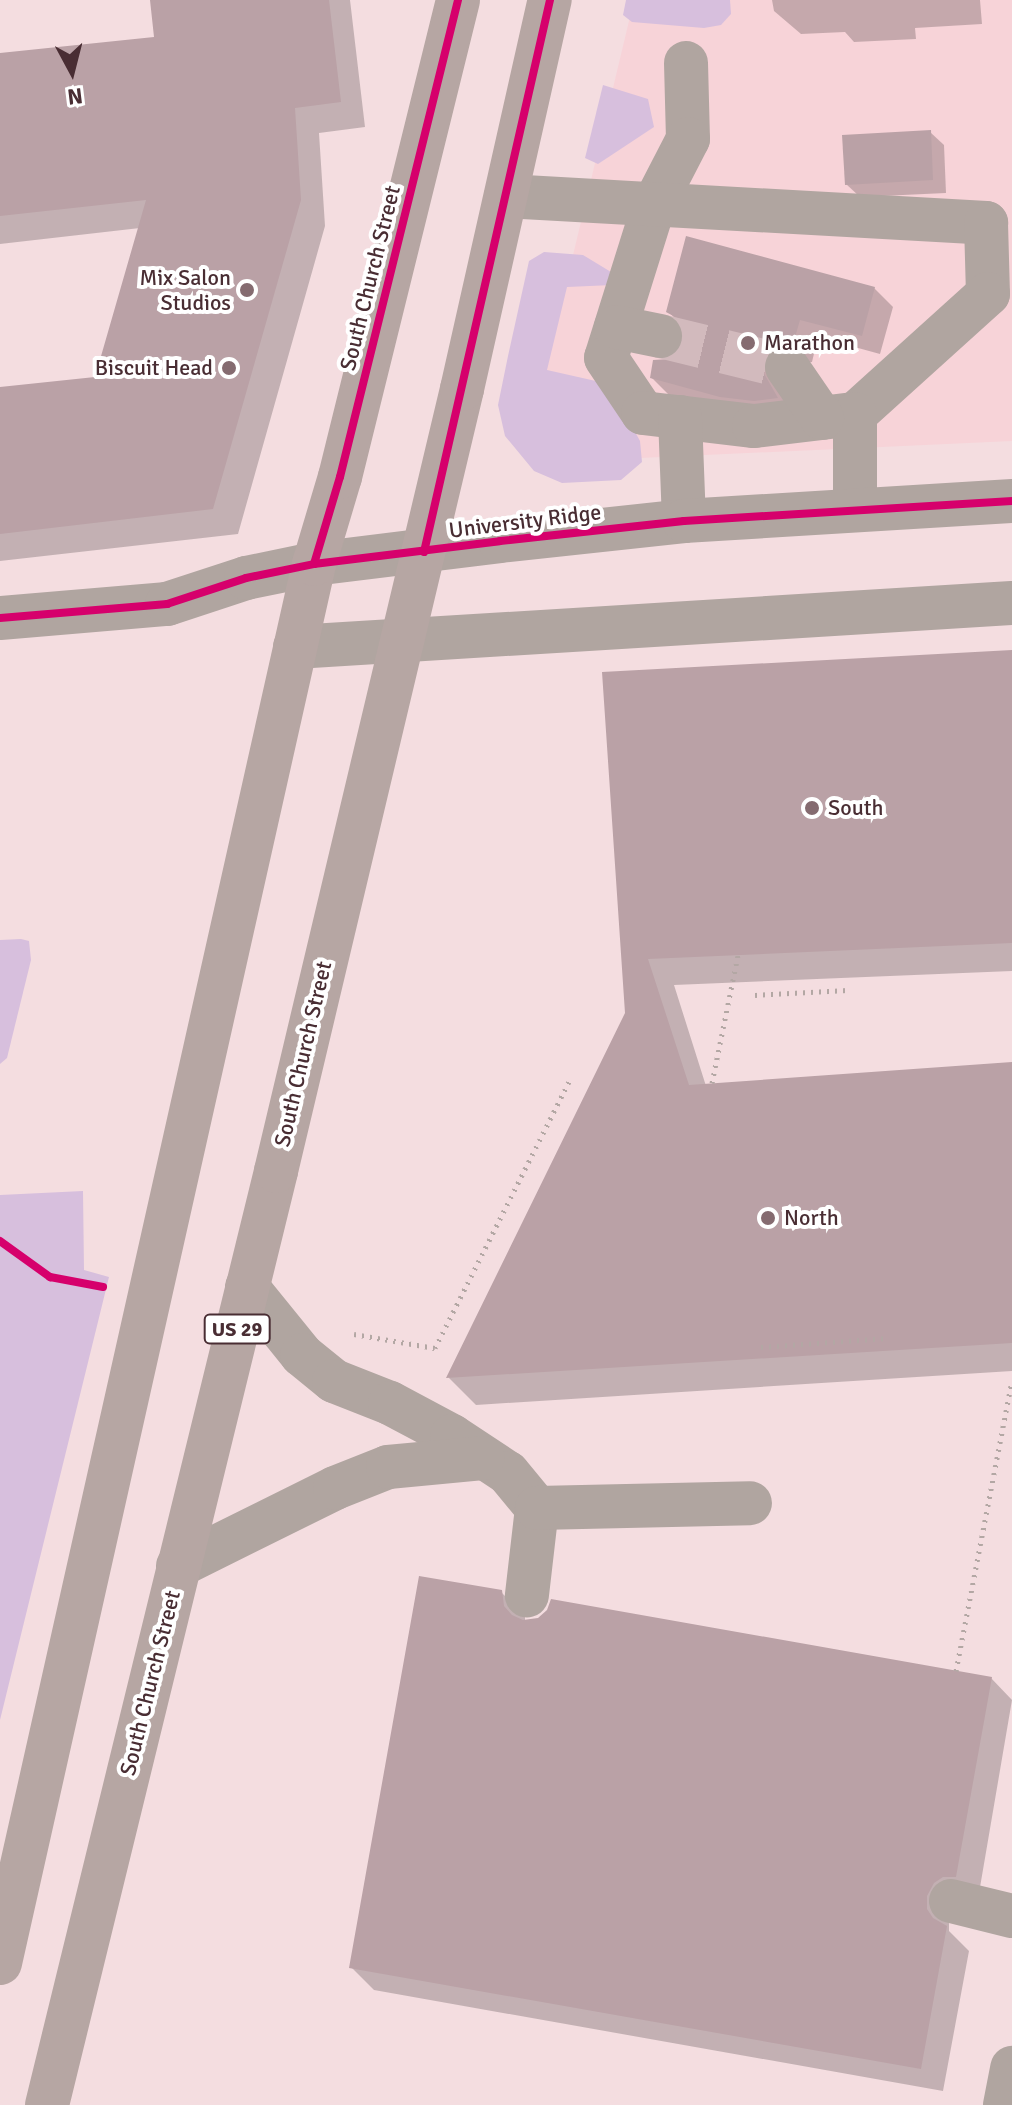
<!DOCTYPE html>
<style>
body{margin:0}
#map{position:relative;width:1012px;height:2105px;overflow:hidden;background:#f4dde0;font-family:Signika,sans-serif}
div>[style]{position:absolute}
.built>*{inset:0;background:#f7d3d8}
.green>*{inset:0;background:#d7bfdd}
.shadow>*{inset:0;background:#0003}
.building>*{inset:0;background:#baa1a6}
.minor-tunnel>*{height:44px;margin-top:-22px;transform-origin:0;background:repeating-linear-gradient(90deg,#d2babd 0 44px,transparent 0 66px)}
.path>*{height:5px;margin-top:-2.5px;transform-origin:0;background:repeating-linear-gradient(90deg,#b3a7a4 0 2px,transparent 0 8px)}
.minor>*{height:44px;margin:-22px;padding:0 22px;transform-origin:22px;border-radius:22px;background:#b0a5a0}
.major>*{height:44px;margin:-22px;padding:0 22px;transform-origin:22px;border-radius:22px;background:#b6a6a3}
.cycleway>*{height:8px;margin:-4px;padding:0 4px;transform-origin:4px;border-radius:4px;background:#d6006c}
.dots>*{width:22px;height:22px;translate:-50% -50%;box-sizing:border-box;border:4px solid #fff;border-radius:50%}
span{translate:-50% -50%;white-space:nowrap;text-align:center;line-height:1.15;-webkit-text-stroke:8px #fff;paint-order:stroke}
.shield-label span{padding:2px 6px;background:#fff;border:2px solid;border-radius:6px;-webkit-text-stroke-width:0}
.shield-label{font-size:20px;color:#492d33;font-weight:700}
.poi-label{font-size:22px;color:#492d33}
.right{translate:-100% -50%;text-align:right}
.left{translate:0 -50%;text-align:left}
.street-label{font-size:22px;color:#492d33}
.north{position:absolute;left:32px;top:32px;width:80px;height:80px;-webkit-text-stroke:6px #fff;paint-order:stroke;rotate:173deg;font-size:22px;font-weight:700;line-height:32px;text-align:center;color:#492d33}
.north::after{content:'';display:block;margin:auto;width:28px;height:36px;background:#492d33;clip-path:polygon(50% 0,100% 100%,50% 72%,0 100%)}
</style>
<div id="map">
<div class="built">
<i style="clip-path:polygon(634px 0,1012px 0,1012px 441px,575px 461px,535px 414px)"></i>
</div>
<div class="green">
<i style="clip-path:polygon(626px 0,730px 0,731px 14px,721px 25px,704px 28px,632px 22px,623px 15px)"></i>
<i style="clip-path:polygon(603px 85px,648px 99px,654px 127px,598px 164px,585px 158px)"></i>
<i style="clip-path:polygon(544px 252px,583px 255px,611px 272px,612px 285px,567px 287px,547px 370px,609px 384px,640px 441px,642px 462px,621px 480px,562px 483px,534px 471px,505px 436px,498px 405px,508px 356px,529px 261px)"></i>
<i style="clip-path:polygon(21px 939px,29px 941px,31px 960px,7px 1058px,0 1064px,0 940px)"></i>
<i style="clip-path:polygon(83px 1191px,84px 1270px,109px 1277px,0 1720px,0 1195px)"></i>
</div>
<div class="shadow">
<i style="clip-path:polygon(152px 0,350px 0,365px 127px,319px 133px,325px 226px,238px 534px,0 561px,0 389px,97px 379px,140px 228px,0 244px,0 55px,156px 38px)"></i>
<i style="clip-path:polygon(772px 0,980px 0,982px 24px,915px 28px,916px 39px,854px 42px,845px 32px,801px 34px,774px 11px)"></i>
<i style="clip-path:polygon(930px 132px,944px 145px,946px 193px,860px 197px,846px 184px)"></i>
<i style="clip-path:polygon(874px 288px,893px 307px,880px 354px,818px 337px,812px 362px,793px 364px,795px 416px,671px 397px,652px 378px,680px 354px,686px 342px,685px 329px,668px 311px)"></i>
<i style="clip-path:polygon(1012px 652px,1012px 971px,674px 985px,706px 1086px,1012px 1064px,1012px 1371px,476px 1405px,449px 1378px,627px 1013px,604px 674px)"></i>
<i style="clip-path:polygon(501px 1592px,525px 1616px,525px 1621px,991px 1678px,1012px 1700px,978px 1899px,949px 1920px,949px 1931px,969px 1951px,943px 2091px,374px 1990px,351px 1967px)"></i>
</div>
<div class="building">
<i style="clip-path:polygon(150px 0,329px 0,341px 102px,295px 108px,301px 200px,213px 509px,0 534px,0 387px,95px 377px,146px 200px,0 216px,0 53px,154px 37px)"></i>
<i style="clip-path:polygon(931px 130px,933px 180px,845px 185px,842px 135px)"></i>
<i style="clip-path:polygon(686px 236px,875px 287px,862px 336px,800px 320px,793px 344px,774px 346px,764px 357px,762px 370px,778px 398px,754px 401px,720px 397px,650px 378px,653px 360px,669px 359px,678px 353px,684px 342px,683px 327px,677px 318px,666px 312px)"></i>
<i style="clip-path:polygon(1012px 650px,1012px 943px,648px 959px,689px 1085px,1012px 1062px,1012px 1343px,446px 1378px,625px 1013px,602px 672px)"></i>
<i style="clip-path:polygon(419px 1576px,502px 1590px,504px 1606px,512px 1615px,523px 1620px,538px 1618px,547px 1610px,551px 1599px,992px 1677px,956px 1877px,943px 1877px,934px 1883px,927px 1896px,927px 1909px,933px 1918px,947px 1926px,921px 2069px,349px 1968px)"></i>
</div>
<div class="minor-tunnel">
<i style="left:660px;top:336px;width:131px;rotate:13.7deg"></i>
</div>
<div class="path">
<i style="left:755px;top:995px;width:93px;rotate:-3.1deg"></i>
<i style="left:712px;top:1083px;width:131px;rotate:-78.5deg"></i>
<i style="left:354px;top:1334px;width:82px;rotate:9.8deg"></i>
<i style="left:435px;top:1348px;width:301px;rotate:-63.3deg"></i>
<i style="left:761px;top:1347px;width:126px;rotate:-4.1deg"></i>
<i style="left:956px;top:1671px;width:295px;rotate:-79.1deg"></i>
</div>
<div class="minor">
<i style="left:686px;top:63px;width:76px;rotate:88.5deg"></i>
<i style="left:688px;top:139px;width:74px;rotate:117.3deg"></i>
<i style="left:654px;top:205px;width:160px;rotate:107.4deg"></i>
<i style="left:606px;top:358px;width:66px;rotate:56.1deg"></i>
<i style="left:643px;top:413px;width:112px;rotate:6.7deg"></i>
<i style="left:754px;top:426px;width:102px;rotate:-6.8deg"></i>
<i style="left:506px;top:196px;width:481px;rotate:3.2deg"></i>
<i style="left:986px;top:223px;width:71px;rotate:88.4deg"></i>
<i style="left:988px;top:294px;width:179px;rotate:137.9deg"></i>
<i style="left:855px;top:414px;width:96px;rotate:90deg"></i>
<i style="left:616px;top:327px;width:45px;rotate:11.6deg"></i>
<i style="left:787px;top:367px;width:62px;rotate:55.5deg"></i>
<i style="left:680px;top:417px;width:104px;rotate:87.8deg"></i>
<i style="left:0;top:618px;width:168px;rotate:-4.8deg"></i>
<i style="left:167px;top:604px;width:83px;rotate:-18.2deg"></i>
<i style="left:246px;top:578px;width:69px;rotate:-11.6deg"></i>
<i style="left:314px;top:564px;width:187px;rotate:-7deg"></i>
<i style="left:500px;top:541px;width:185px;rotate:-6.2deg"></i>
<i style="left:684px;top:521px;width:329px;rotate:-3.5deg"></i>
<i style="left:295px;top:647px;width:718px;rotate:-3.51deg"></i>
<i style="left:247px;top:1287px;width:87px;rotate:51deg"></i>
<i style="left:302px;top:1355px;width:41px;rotate:39.1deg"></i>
<i style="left:334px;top:1381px;width:60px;rotate:21.4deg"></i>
<i style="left:390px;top:1403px;width:70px;rotate:28deg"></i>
<i style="left:452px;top:1436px;width:67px;rotate:33.5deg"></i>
<i style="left:508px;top:1473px;width:45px;rotate:50.4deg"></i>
<i style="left:537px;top:1508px;width:88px;rotate:96.6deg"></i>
<i style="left:537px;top:1508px;width:213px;rotate:-1.3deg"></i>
<i style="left:178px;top:1566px;width:175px;rotate:-26.4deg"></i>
<i style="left:335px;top:1488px;width:57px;rotate:-21.6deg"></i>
<i style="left:388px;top:1467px;width:95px;rotate:-5.4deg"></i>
<i style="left:951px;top:1901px;width:63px;rotate:13.8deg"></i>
<i style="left:1005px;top:2105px;width:38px;rotate:-79deg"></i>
</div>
<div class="major">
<i style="left:0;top:1963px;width:1434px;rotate:-77.35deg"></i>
<i style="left:314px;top:564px;width:91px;rotate:-73.4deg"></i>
<i style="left:340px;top:477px;width:491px;rotate:-76.1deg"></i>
<i style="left:47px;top:2105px;width:962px;rotate:-76.22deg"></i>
<i style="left:276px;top:1171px;width:804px;rotate:-76.62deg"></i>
<i style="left:462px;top:389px;width:399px;rotate:-77.3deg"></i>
</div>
<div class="cycleway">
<i style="left:424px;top:552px;width:566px;rotate:-77.14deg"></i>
<i style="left:314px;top:564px;width:91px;rotate:-73.4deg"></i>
<i style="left:340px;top:477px;width:491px;rotate:-76.1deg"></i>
<i style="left:0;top:618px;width:168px;rotate:-4.8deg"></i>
<i style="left:167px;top:604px;width:83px;rotate:-18.2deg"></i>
<i style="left:246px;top:578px;width:69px;rotate:-11.6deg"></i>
<i style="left:314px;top:564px;width:187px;rotate:-7deg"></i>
<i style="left:500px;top:541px;width:185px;rotate:-6.2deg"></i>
<i style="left:684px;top:521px;width:329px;rotate:-3.5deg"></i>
<i style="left:0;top:1241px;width:62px;rotate:35.8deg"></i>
<i style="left:50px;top:1277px;width:54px;rotate:10.7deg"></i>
</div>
<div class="dots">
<i style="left:247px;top:290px;background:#856b70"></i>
<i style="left:748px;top:343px;background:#856b70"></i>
<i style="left:229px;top:368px;background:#856b70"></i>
<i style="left:812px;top:808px;background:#856b70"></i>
<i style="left:768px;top:1218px;background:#856b70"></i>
</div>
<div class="shield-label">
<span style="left:237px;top:1329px">US 29</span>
</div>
<div class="poi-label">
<span class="right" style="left:231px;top:290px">Mix Salon<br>Studios</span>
<span class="left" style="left:764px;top:343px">Marathon</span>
<span class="right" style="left:213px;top:368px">Biscuit Head</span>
<span class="left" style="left:828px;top:808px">South</span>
<span class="left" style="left:784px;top:1218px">North</span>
</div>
<div class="street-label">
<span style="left:370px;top:278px;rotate:-76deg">South Church Street</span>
<span style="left:525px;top:521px;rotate:-7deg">University Ridge</span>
<span style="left:303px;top:1054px;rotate:-77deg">South Church Street</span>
<span style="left:150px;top:1683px;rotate:-76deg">South Church Street</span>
</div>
<div class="north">N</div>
</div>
